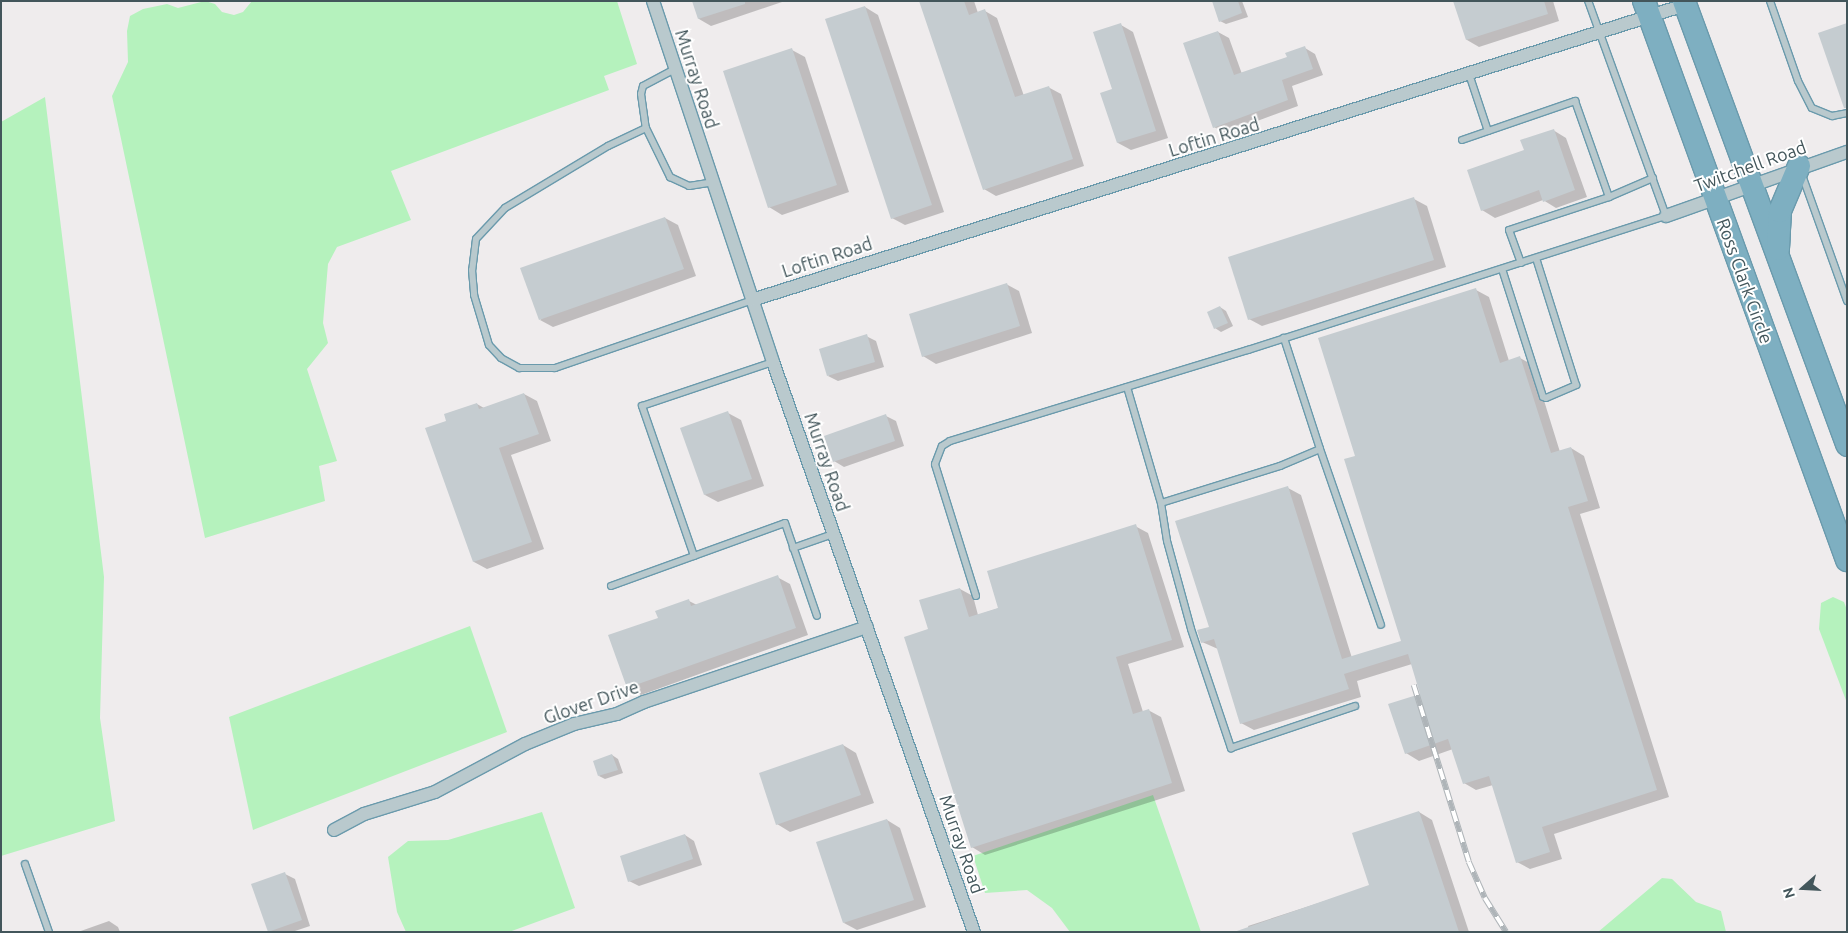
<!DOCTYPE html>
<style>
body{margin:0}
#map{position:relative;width:1848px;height:933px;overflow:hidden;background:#efeced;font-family:Ubuntu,sans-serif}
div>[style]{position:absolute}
.green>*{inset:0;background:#b5f2bd}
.shadow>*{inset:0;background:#0003}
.building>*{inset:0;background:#c5ccd0}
.roads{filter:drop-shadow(1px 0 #6a9aac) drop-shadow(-1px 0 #6a9aac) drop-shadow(0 1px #6a9aac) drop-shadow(0 -1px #6a9aac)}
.lane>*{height:6px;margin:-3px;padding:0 3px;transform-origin:3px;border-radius:3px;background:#b9c9cd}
.street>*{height:12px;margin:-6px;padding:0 6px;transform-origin:6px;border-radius:6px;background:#b9c9cd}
.highway>*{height:22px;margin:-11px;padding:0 11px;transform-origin:11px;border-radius:11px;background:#7eafc1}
.rail>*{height:5.5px;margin-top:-2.75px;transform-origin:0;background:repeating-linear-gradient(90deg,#fff 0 11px,#aeb4b8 0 22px);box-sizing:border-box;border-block:1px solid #aeb4b8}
span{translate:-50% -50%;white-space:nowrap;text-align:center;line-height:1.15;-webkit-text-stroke:4px #fff;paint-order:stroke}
.street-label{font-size:18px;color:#43565b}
.frame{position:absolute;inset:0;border:2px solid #43565b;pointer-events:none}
.north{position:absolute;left:1778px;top:863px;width:50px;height:50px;-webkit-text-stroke:4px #fff;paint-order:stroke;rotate:251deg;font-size:14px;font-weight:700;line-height:20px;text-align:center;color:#43565b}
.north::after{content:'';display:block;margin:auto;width:18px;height:22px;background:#43565b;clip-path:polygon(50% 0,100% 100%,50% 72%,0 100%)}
</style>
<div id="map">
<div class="green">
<i style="clip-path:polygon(205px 1px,215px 4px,222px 12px,234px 15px,243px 12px,252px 1px,617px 1px,637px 64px,604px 76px,609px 90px,391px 171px,411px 220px,337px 247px,328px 264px,323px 323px,328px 343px,307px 369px,337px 461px,319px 466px,325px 501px,205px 538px,112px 96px,128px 62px,127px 31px,130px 16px,143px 9px,167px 4px,178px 8px)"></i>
<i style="clip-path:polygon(45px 97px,104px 577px,100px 718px,115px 821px,1px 856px,1px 122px)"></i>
<i style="clip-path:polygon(1833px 597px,1844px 602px,1847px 610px,1847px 703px,1819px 629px,1821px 603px)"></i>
<i style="clip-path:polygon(470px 626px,507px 732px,253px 830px,229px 717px)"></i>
<i style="clip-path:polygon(1153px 795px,1201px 932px,1070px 932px,1052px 908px,1027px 890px,985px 893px,973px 856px)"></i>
<i style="clip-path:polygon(542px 812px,575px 908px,509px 932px,406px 932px,397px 912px,388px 857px,408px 841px,448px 840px)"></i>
<i style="clip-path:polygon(1662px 878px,1672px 879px,1696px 902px,1721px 911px,1726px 932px,1598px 932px)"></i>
</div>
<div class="shadow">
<i style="clip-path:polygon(693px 1px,785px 1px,711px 26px,699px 19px)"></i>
<i style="clip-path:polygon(920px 1px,974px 1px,978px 13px,985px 11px,997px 18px,1024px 96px,1048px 87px,1061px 94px,1084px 166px,996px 196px,984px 189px)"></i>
<i style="clip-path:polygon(1219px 1px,1242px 1px,1248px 17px,1226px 24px,1220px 21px)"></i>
<i style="clip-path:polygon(1454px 1px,1553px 1px,1559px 21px,1479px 47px,1467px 40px)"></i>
<i style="clip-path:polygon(865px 7px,878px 15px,944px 212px,905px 225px,892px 218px)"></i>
<i style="clip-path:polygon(1121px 25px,1133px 32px,1168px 138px,1131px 150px,1118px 143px,1114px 90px)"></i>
<i style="clip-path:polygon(1218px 32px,1229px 38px,1242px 74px,1288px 58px,1305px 48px,1315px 54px,1323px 75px,1292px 86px,1298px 106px,1225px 133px,1214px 127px)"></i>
<i style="clip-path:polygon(792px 50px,805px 57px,849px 192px,782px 215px,769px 207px)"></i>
<i style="clip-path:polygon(1553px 130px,1566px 138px,1587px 197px,1556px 208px,1543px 200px,1495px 218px,1482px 210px,1525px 150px)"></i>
<i style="clip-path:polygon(1414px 199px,1427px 206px,1446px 267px,1262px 326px,1249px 319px)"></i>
<i style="clip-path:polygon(665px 218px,678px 225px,696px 276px,553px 327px,540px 320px)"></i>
<i style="clip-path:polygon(1006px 284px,1019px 291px,1032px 333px,936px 364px,923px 356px)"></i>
<i style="clip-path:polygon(1476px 290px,1489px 297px,1509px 361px,1520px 358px,1533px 365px,1560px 452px,1571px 448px,1584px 456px,1600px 508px,1580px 514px,1669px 797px,1554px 834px,1562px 859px,1530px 869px,1517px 862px,1493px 785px,1476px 790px,1464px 783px,1453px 749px,1419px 761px,1406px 753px,1422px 695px,1412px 664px,1357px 681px,1361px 697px,1254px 730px,1241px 723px,1218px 649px,1202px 642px,1288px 488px,1301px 495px,1352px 658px,1403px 642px,1357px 456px)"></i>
<i style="clip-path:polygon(1220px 307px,1226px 311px,1233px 326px,1221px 332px,1215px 328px)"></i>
<i style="clip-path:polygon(866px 336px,876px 341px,884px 367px,838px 381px,828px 376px)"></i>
<i style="clip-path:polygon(524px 394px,537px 401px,551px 441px,511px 455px,544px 549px,487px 569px,474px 562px,448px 421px,477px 404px,484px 408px)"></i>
<i style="clip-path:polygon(728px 413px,741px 420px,764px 486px,718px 502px,705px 495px)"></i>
<i style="clip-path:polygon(886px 416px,896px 421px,904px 446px,844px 467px,834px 461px)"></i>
<i style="clip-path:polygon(1135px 526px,1148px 533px,1184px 647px,1128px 664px,1143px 712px,1148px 710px,1161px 717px,1185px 791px,985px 855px,972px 847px,930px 630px,960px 589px,973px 596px,978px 615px,999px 608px)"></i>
<i style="clip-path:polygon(777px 577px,790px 584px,808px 635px,641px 695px,628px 687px,659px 619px,689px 601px,697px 605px)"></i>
<i style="clip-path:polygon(843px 745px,856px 753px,874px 803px,790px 832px,777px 824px)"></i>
<i style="clip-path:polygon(612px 755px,618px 759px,623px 773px,605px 779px,599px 776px)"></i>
<i style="clip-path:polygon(1419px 812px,1432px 820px,1469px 932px,1250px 932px,1248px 926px,1371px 886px)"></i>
<i style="clip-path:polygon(887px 820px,900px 828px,926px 907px,857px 930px,844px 923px)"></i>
<i style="clip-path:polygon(685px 835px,694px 841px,702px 865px,639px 886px,629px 881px)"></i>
<i style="clip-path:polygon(285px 874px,295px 879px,310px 926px,292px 932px,270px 932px)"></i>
<i style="clip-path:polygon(109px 921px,118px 927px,120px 932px,78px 932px)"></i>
</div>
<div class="building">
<i style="clip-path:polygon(692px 1px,745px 1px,745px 4px,698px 19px)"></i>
<i style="clip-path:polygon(919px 1px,964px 1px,969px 15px,985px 9px,1015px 97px,1049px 86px,1073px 159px,983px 190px)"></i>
<i style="clip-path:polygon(1212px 1px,1238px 1px,1242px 13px,1219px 22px)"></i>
<i style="clip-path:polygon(1453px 1px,1544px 1px,1548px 14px,1466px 40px)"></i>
<i style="clip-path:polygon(865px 6px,932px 205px,891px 219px,825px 19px)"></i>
<i style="clip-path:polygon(1121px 23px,1156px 131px,1117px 143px,1100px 93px,1112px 89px,1093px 32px)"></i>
<i style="clip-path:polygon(1847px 23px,1847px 108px,1844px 108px,1818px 33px)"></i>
<i style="clip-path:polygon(1218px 31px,1234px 75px,1287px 57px,1285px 53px,1305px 46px,1313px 69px,1282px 80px,1288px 100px,1213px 128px,1183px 43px)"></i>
<i style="clip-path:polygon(792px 48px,837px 185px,768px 208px,723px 71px)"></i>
<i style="clip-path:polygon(1554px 129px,1575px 190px,1543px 202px,1539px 190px,1481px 211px,1467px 170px,1524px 150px,1520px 140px)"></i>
<i style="clip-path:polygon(1414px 197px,1434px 260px,1248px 320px,1228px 257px)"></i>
<i style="clip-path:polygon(665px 217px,684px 269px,539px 320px,520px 268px)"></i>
<i style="clip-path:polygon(1007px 283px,1020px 326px,922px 357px,909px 314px)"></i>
<i style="clip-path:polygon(1476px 288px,1500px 363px,1520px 356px,1551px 453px,1571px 447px,1588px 501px,1568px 507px,1657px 790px,1542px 827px,1550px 852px,1516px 863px,1489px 776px,1463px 784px,1448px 739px,1405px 754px,1388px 704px,1420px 694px,1408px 654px,1344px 674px,1349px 689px,1240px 724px,1214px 639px,1201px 643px,1197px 630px,1209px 627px,1175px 521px,1288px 486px,1342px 659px,1401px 641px,1344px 459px,1355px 456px,1318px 338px)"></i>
<i style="clip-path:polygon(1220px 306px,1228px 323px,1214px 329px,1207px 312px)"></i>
<i style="clip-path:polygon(867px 334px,875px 362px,827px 376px,819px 349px)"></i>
<i style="clip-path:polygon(524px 393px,539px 434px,499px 448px,532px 542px,473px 562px,425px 428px,446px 421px,444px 414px,477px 403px,479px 409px)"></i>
<i style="clip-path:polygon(728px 411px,752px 479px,704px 495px,680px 428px)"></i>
<i style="clip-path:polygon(886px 414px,895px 441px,833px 462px,824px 436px)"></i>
<i style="clip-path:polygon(1136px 524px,1172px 640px,1116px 657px,1133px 714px,1149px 709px,1172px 783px,971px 848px,904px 637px,928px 629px,919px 600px,960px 588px,969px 617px,998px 608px,987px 571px)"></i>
<i style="clip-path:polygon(778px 575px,796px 628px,627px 688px,608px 635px,658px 618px,655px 611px,689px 599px,691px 606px)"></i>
<i style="clip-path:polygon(843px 744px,861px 795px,776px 825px,759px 773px)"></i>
<i style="clip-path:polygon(612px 754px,618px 770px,598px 776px,593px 761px)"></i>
<i style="clip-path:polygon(1419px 811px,1459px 932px,1234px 932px,1369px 885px,1352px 833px)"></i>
<i style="clip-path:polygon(887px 819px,914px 900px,843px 923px,816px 842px)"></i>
<i style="clip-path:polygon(685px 834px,693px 859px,628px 882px,620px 856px)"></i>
<i style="clip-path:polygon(285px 872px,302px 920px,268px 932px,251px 884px)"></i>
</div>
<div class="roads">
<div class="lane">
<i style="left:1770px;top:1px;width:85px;rotate:70.7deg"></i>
<i style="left:1798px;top:81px;width:30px;rotate:63deg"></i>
<i style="left:1812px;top:108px;width:22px;rotate:22deg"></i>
<i style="left:1832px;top:116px;width:15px;rotate:-11deg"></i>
<i style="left:675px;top:69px;width:36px;rotate:152deg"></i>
<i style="left:643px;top:86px;width:8px;rotate:104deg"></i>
<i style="left:641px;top:94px;width:34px;rotate:82deg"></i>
<i style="left:646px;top:128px;width:55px;rotate:63.9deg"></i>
<i style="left:670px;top:177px;width:21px;rotate:25deg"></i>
<i style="left:689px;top:186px;width:24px;rotate:-9deg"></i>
<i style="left:1469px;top:74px;width:60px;rotate:71.6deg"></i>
<i style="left:646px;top:128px;width:42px;rotate:154.7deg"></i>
<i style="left:608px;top:146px;width:120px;rotate:149deg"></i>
<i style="left:505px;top:208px;width:42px;rotate:133.1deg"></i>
<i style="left:476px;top:239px;width:31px;rotate:97deg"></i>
<i style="left:472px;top:270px;width:25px;rotate:85deg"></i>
<i style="left:474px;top:295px;width:52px;rotate:73.3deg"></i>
<i style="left:489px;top:345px;width:18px;rotate:47deg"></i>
<i style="left:501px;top:358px;width:21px;rotate:29deg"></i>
<i style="left:519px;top:368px;width:36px"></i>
<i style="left:555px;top:368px;width:208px;rotate:-19deg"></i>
<i style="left:1462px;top:140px;width:120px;rotate:-19deg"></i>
<i style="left:1575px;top:101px;width:102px;rotate:70.5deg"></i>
<i style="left:1802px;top:175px;width:134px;rotate:70.3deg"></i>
<i style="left:1521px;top:263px;width:35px;rotate:-110deg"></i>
<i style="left:1509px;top:230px;width:105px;rotate:-18.3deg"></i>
<i style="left:1609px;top:197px;width:48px;rotate:-23.4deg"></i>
<i style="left:1502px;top:269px;width:134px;rotate:72.2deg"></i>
<i style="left:1543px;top:397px;width:3px;rotate:18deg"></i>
<i style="left:1546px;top:398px;width:33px;rotate:-23deg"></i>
<i style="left:1576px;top:385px;width:133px;rotate:-107.5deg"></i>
<i style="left:1127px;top:387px;width:121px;rotate:73.7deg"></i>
<i style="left:1161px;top:503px;width:125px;rotate:-17.3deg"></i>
<i style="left:1280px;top:466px;width:43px;rotate:-23deg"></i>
<i style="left:1320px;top:449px;width:117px;rotate:-108deg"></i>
<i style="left:1320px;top:449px;width:186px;rotate:70.9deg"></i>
<i style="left:1161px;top:503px;width:38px;rotate:81deg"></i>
<i style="left:1167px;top:541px;width:91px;rotate:74.7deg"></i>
<i style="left:1191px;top:629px;width:126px;rotate:71.4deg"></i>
<i style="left:1231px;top:748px;width:131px;rotate:-18.7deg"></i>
<i style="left:793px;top:548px;width:42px;rotate:-19.3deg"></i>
<i style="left:694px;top:556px;width:159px;rotate:-109.1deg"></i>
<i style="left:642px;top:406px;width:138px;rotate:-18.6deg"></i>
<i style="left:611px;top:586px;width:185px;rotate:-19.9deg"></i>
<i style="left:785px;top:523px;width:98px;rotate:71deg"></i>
<i style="left:976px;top:596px;width:138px;rotate:-107.3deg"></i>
<i style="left:935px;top:464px;width:19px;rotate:-69deg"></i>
<i style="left:942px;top:446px;width:9px;rotate:-32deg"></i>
<i style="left:950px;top:441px;width:312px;rotate:-17deg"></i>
<i style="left:1248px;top:350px;width:439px;rotate:-17.8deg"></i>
<i style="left:1666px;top:216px;width:229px;rotate:-109.9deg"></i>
<i style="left:25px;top:864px;width:72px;rotate:70.6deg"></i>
</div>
<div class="street">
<i style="left:653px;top:1px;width:380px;rotate:71.6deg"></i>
<i style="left:773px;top:362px;width:604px;rotate:70.58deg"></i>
<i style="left:1666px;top:216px;width:192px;rotate:-19.5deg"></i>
<i style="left:752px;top:300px;width:979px;rotate:-17.55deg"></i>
<i style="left:334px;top:830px;width:34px;rotate:-28deg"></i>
<i style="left:364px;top:814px;width:74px;rotate:-17.2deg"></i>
<i style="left:435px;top:792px;width:102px;rotate:-28.1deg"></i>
<i style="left:525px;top:744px;width:53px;rotate:-22.2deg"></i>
<i style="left:574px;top:724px;width:44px;rotate:-13.1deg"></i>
<i style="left:617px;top:714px;width:30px;rotate:-24deg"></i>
<i style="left:644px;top:702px;width:235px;rotate:-18.6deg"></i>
</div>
<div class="highway">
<i style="left:1644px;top:1px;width:595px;rotate:70.04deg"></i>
<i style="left:1684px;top:1px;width:473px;rotate:69.8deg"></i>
<i style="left:1778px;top:249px;width:38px;rotate:-87deg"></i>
<i style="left:1780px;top:211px;width:49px;rotate:-67.1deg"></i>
</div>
</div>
<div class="rail">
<i style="left:1414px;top:685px;width:185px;rotate:72.7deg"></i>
<i style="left:1469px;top:862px;width:39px;rotate:66deg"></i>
<i style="left:1485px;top:898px;width:40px;rotate:58deg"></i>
</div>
<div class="street-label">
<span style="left:697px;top:79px;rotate:72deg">Murray Road</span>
<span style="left:1214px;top:137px;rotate:-17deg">Loftin Road</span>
<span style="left:1750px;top:166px;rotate:-20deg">Twitchell Road</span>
<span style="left:827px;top:257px;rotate:-18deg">Loftin Road</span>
<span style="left:1745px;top:281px;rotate:70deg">Ross Clark Circle</span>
<span style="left:827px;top:462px;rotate:71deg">Murray Road</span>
<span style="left:591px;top:702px;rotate:-19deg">Glover Drive</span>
<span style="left:962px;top:844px;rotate:71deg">Murray Road</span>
</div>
<div class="frame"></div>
<div class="north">N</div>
</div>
